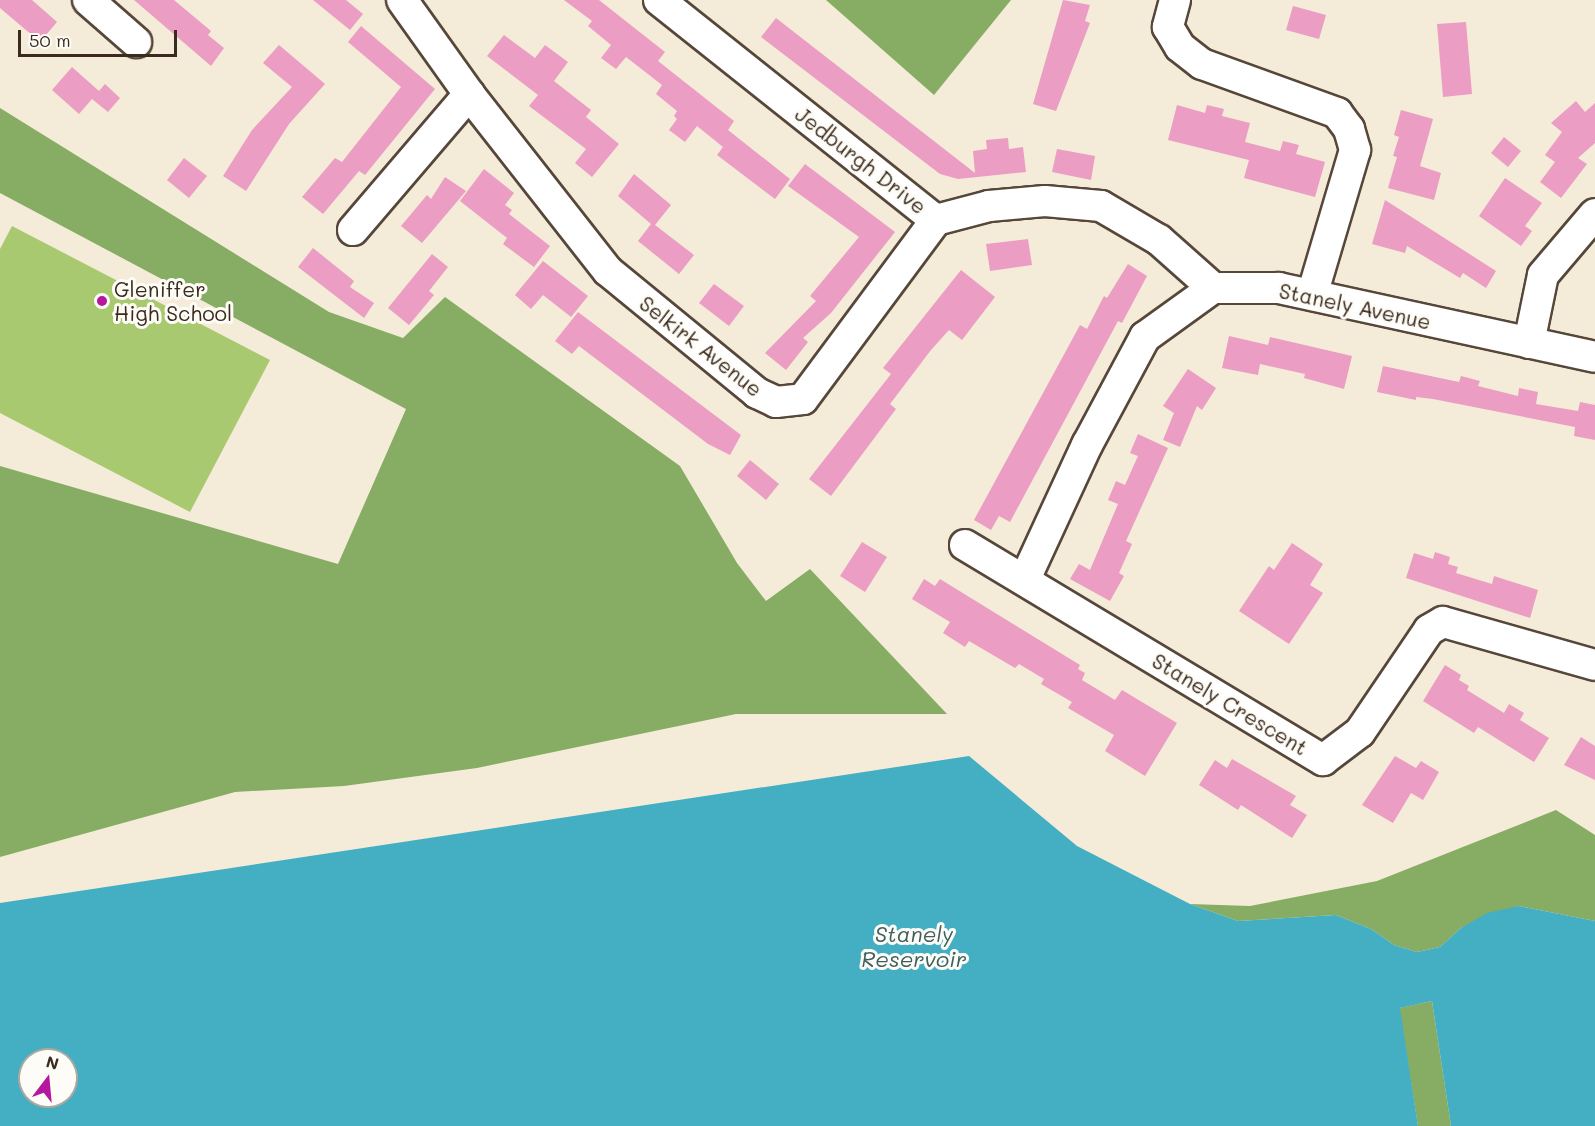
<!DOCTYPE html>
<style>
body{margin:0}
#map{position:relative;width:1595px;height:1126px;overflow:hidden;background:#f4ecd8;font-family:Mali,sans-serif}
div>[style]{position:absolute}
.green>*{inset:0;background:#a9c971}
.forest>*{inset:0;background:#86ad63}
.water>*{inset:0;background:#44afc3}
.building>*{inset:0;background:#eb9dc3}
.roads{filter:drop-shadow(2px 0 #57473a) drop-shadow(-2px 0 #57473a) drop-shadow(0 2px #57473a) drop-shadow(0 -2px #57473a)}
.minor>*{height:30px;margin:-15px;padding:0 15px;transform-origin:15px;border-radius:15px;background:#fff}
.dots>*{width:16px;height:16px;translate:-50% -50%;box-sizing:border-box;border:3px solid #fdfcf7;border-radius:50%}
span{translate:-50% -50%;white-space:nowrap;text-align:center;line-height:1.15;-webkit-text-stroke:6px #fdfcf7;paint-order:stroke}
.street-label{font-size:21px;color:#3b2a1e}
.poi-label{font-size:21px;color:#3b2a1e}
.left{translate:0 -50%;text-align:left}
.water-label{font-size:22px;color:#3f5f60;font-style:italic}
.north{position:absolute;left:18px;top:1048px;width:60px;height:60px;box-sizing:border-box;background:#fdfcf7;border:2px solid #afa8a0;border-radius:50%;rotate:16deg;font-size:16px;font-weight:700;line-height:24px;text-align:center;color:#3b2a1e}
.north::after{content:'';display:block;margin:auto;width:21px;height:27px;background:#b5179e;clip-path:polygon(50% 0,100% 100%,50% 72%,0 100%)}
.scale{position:absolute;left:18px;top:30px;width:159px;height:27px;box-sizing:border-box;border:3px solid #3b2a1e;border-top:0;padding-left:8px;font-size:18px;line-height:21px;white-space:nowrap;color:#3b2a1e;-webkit-text-stroke:4px #fdfcf7;paint-order:stroke}
</style>
<div id="map">
<div class="green">
<i style="clip-path:polygon(12px 226px,270px 360px,190px 512px,0 413px,0 249px)"></i>
</div>
<div class="forest">
<i style="clip-path:polygon(826px 0,1011px 0,934px 95px)"></i>
<i style="clip-path:polygon(0 108px,329px 312px,403px 338px,445px 297px,680px 466px,737px 563px,766px 601px,810px 569px,947px 714px,736px 714px,477px 768px,344px 786px,235px 792px,0 857px,0 466px,338px 564px,406px 409px,0 193px)"></i>
<i style="clip-path:polygon(1556px 810px,1595px 835px,1595px 921px,1519px 906px,1461px 928px,1440px 947px,1417px 952px,1394px 945px,1371px 929px,1336px 915px,1238px 921px,1190px 904px,1250px 906px,1377px 881px)"></i>
<i style="clip-path:polygon(1432px 1001px,1451px 1126px,1418px 1126px,1399px 1008px)"></i>
</div>
<div class="water">
<i style="clip-path:polygon(evenodd,969px 756px,1077px 846px,1190px 904px,1238px 921px,1336px 915px,1371px 929px,1394px 945px,1417px 952px,1440px 947px,1461px 928px,1487px 913px,1519px 906px,1595px 921px,1595px 1126px,1451px 1126px,1432px 1001px,1400px 1008px,1418px 1126px,0 1126px,0 903px,969px 756px,30px 1060px,66px 1060px,66px 1096px,30px 1096px,30px 1060px)"></i>
</div>
<div class="building">
<i style="clip-path:polygon(0 0,32px 0,57px 22px,40px 42px,0 8px)"></i>
<i style="clip-path:polygon(134px 0,174px 0,211px 31px,208px 35px,224px 48px,211px 66px)"></i>
<i style="clip-path:polygon(313px 0,346px 0,363px 14px,350px 30px)"></i>
<i style="clip-path:polygon(564px 0,599px 0,665px 52px,658px 61px,734px 121px,728px 130px,790px 179px,775px 199px,717px 155px,723px 147px,697px 126px,685px 142px,669px 130px,677px 119px,674px 116px,677px 111px,656px 94px,662px 85px,626px 57px,616px 69px,601px 58px,611px 45px,588px 26px,592px 21px)"></i>
<i style="clip-path:polygon(1063px 0,1090px 5px,1085px 21px,1090px 23px,1056px 111px,1033px 104px)"></i>
<i style="clip-path:polygon(1293px 6px,1326px 15px,1319px 39px,1286px 30px)"></i>
<i style="clip-path:polygon(776px 18px,975px 173px,973px 151px,987px 149px,986px 140px,1008px 138px,1009px 149px,1023px 147px,1026px 172px,958px 179px,940px 174px,761px 37px)"></i>
<i style="clip-path:polygon(1466px 22px,1472px 94px,1443px 97px,1437px 24px)"></i>
<i style="clip-path:polygon(361px 26px,435px 89px,365px 175px,359px 171px,323px 214px,302px 197px,335px 158px,342px 162px,401px 87px,348px 42px)"></i>
<i style="clip-path:polygon(504px 35px,535px 58px,545px 45px,568px 62px,554px 81px,591px 110px,586px 117px,619px 144px,592px 177px,575px 163px,586px 149px,529px 106px,538px 95px,487px 56px)"></i>
<i style="clip-path:polygon(279px 45px,325px 84px,289px 124px,246px 191px,223px 176px,252px 130px,292px 87px,263px 63px)"></i>
<i style="clip-path:polygon(72px 67px,99px 91px,105px 84px,120px 98px,108px 112px,92px 99px,79px 114px,52px 90px)"></i>
<i style="clip-path:polygon(1576px 101px,1585px 112px,1595px 103px,1595px 143px,1578px 158px,1587px 164px,1561px 198px,1540px 182px,1555px 162px,1545px 155px,1562px 132px,1551px 123px)"></i>
<i style="clip-path:polygon(1177px 105px,1205px 113px,1207px 105px,1224px 109px,1222px 116px,1250px 123px,1245px 142px,1280px 151px,1283px 141px,1299px 145px,1296px 154px,1325px 162px,1315px 197px,1244px 178px,1249px 160px,1168px 140px)"></i>
<i style="clip-path:polygon(1401px 110px,1433px 119px,1420px 166px,1441px 173px,1434px 200px,1388px 188px,1397px 157px,1393px 156px,1399px 137px,1394px 135px)"></i>
<i style="clip-path:polygon(1504px 137px,1521px 151px,1508px 167px,1491px 153px)"></i>
<i style="clip-path:polygon(1057px 149px,1095px 156px,1091px 180px,1052px 172px)"></i>
<i style="clip-path:polygon(184px 158px,207px 176px,189px 198px,167px 180px)"></i>
<i style="clip-path:polygon(805px 164px,895px 232px,831px 313px,803px 338px,808px 342px,786px 370px,765px 353px,816px 301px,810px 296px,859px 237px,788px 186px)"></i>
<i style="clip-path:polygon(484px 169px,514px 193px,505px 205px,512px 210px,509px 214px,550px 246px,534px 267px,503px 244px,507px 238px,460px 201px)"></i>
<i style="clip-path:polygon(634px 174px,671px 205px,655px 225px,694px 255px,679px 274px,638px 241px,651px 224px,618px 196px)"></i>
<i style="clip-path:polygon(445px 177px,466px 191px,422px 243px,401px 226px,427px 195px,431px 199px)"></i>
<i style="clip-path:polygon(1505px 178px,1542px 203px,1525px 226px,1532px 231px,1521px 246px,1479px 216px)"></i>
<i style="clip-path:polygon(1385px 200px,1496px 271px,1486px 288px,1463px 273px,1460px 278px,1407px 246px,1405px 253px,1372px 244px)"></i>
<i style="clip-path:polygon(1028px 239px,1032px 265px,990px 271px,986px 244px)"></i>
<i style="clip-path:polygon(313px 248px,354px 281px,350px 287px,374px 303px,364px 318px,298px 267px)"></i>
<i style="clip-path:polygon(432px 254px,448px 267px,429px 291px,434px 295px,409px 325px,388px 308px)"></i>
<i style="clip-path:polygon(543px 261px,588px 296px,571px 317px,543px 295px,531px 309px,515px 295px)"></i>
<i style="clip-path:polygon(1128px 264px,1147px 276px,1122px 323px,1118px 321px,1010px 522px,999px 516px,991px 530px,974px 520px,1080px 325px,1087px 329px,1104px 296px,1107px 298px)"></i>
<i style="clip-path:polygon(961px 270px,995px 297px,962px 340px,949px 330px,931px 350px,890px 404px,896px 409px,831px 496px,809px 479px,891px 374px,883px 368px)"></i>
<i style="clip-path:polygon(714px 284px,744px 306px,729px 326px,699px 303px)"></i>
<i style="clip-path:polygon(578px 312px,741px 435px,730px 455px,708px 444px,579px 346px,572px 354px,555px 341px)"></i>
<i style="clip-path:polygon(1229px 336px,1268px 345px,1270px 337px,1352px 356px,1344px 389px,1304px 378px,1305px 374px,1260px 364px,1258px 375px,1222px 368px)"></i>
<i style="clip-path:polygon(1383px 366px,1459px 382px,1461px 376px,1480px 381px,1478px 386px,1518px 396px,1519px 388px,1538px 392px,1536px 404px,1578px 411px,1580px 402px,1595px 405px,1595px 440px,1574px 436px,1575px 427px,1433px 399px,1416px 397px,1416px 400px,1377px 392px)"></i>
<i style="clip-path:polygon(1188px 369px,1216px 388px,1202px 410px,1197px 406px,1180px 447px,1163px 440px,1174px 413px,1163px 406px)"></i>
<i style="clip-path:polygon(1138px 434px,1168px 448px,1126px 541px,1132px 544px,1119px 573px,1124px 576px,1110px 601px,1070px 579px,1079px 564px,1090px 570px,1118px 504px,1108px 500px,1116px 481px,1125px 485px,1138px 456px,1130px 453px)"></i>
<i style="clip-path:polygon(750px 460px,779px 484px,766px 500px,737px 476px)"></i>
<i style="clip-path:polygon(862px 542px,887px 557px,865px 592px,840px 576px)"></i>
<i style="clip-path:polygon(1292px 543px,1323px 564px,1310px 585px,1323px 593px,1289px 644px,1239px 611px,1269px 566px,1274px 570px)"></i>
<i style="clip-path:polygon(1435px 552px,1450px 557px,1448px 564px,1458px 567px,1456px 573px,1492px 584px,1494px 576px,1538px 590px,1530px 618px,1406px 578px,1414px 553px,1433px 559px)"></i>
<i style="clip-path:polygon(924px 579px,935px 586px,940px 579px,1080px 665px,1078px 669px,1085px 673px,1082px 680px,1115px 700px,1122px 690px,1177px 723px,1145px 776px,1105px 751px,1114px 735px,1068px 708px,1072px 702px,1041px 684px,1044px 679px,1019px 664px,1015px 668px,969px 641px,965px 647px,943px 633px,950px 622px,912px 599px)"></i>
<i style="clip-path:polygon(1445px 665px,1461px 675px,1459px 680px,1469px 686px,1467px 690px,1504px 713px,1509px 704px,1524px 713px,1520px 720px,1549px 738px,1534px 762px,1478px 727px,1474px 733px,1423px 701px)"></i>
<i style="clip-path:polygon(1581px 737px,1595px 746px,1595px 780px,1564px 765px)"></i>
<i style="clip-path:polygon(1395px 756px,1416px 768px,1421px 761px,1439px 772px,1423px 800px,1411px 793px,1393px 823px,1362px 805px)"></i>
<i style="clip-path:polygon(1232px 759px,1296px 796px,1290px 805px,1307px 815px,1292px 838px,1241px 805px,1238px 810px,1199px 785px,1215px 760px,1227px 768px)"></i>
</div>
<div class="roads">
<div class="minor">
<i style="left:88px;top:0;width:64px;rotate:41.2deg"></i>
<i style="left:402px;top:0;width:115px;rotate:54.5deg"></i>
<i style="left:469px;top:94px;width:225px;rotate:51.9deg"></i>
<i style="left:608px;top:271px;width:193px;rotate:39.3deg"></i>
<i style="left:757px;top:393px;width:21px;rotate:25deg"></i>
<i style="left:776px;top:402px;width:27px;rotate:-6deg"></i>
<i style="left:803px;top:399px;width:223px;rotate:-53.4deg"></i>
<i style="left:659px;top:0;width:354px;rotate:38.5deg"></i>
<i style="left:936px;top:220px;width:55px;rotate:-14.8deg"></i>
<i style="left:989px;top:206px;width:56px;rotate:-5.1deg"></i>
<i style="left:1045px;top:201px;width:56px;rotate:5.1deg"></i>
<i style="left:1101px;top:206px;width:67px;rotate:30.4deg"></i>
<i style="left:1159px;top:240px;width:72px;rotate:41.6deg"></i>
<i style="left:1175px;top:0;width:28px;rotate:105deg"></i>
<i style="left:1168px;top:27px;width:23px;rotate:59deg"></i>
<i style="left:1180px;top:47px;width:28px;rotate:38deg"></i>
<i style="left:1202px;top:64px;width:144px;rotate:19.9deg"></i>
<i style="left:1337px;top:113px;width:20px;rotate:53deg"></i>
<i style="left:1349px;top:129px;width:22px;rotate:74deg"></i>
<i style="left:1355px;top:150px;width:151px;rotate:106.5deg"></i>
<i style="left:353px;top:230px;width:179px;rotate:-49.5deg"></i>
<i style="left:1529px;top:343px;width:69px;rotate:-78.4deg"></i>
<i style="left:1543px;top:275px;width:80px;rotate:-49.6deg"></i>
<i style="left:965px;top:545px;width:418px;rotate:31deg"></i>
<i style="left:1323px;top:760px;width:46px;rotate:-37.1deg"></i>
<i style="left:1360px;top:732px;width:123px;rotate:-55.9deg"></i>
<i style="left:1429px;top:630px;width:16px;rotate:-30deg"></i>
<i style="left:1443px;top:622px;width:158px;rotate:15.8deg"></i>
<i style="left:1025px;top:579px;width:148px;rotate:-65.2deg"></i>
<i style="left:1087px;top:445px;width:123px;rotate:-61.8deg"></i>
<i style="left:1145px;top:337px;width:84px;rotate:-35.8deg"></i>
<i style="left:1213px;top:288px;width:66px"></i>
<i style="left:1279px;top:288px;width:323px;rotate:12.3deg"></i>
</div>
</div>
<div class="dots">
<i style="left:102px;top:301px;background:#b5179e"></i>
</div>
<div class="street-label">
<span style="left:861px;top:160px;rotate:38deg">Jedburgh Drive</span>
<span style="left:1355px;top:306px;rotate:12deg">Stanely Avenue</span>
<span style="left:701px;top:346px;rotate:38deg">Selkirk Avenue</span>
<span style="left:1230px;top:704px;rotate:31deg">Stanely Crescent</span>
</div>
<div class="poi-label">
<span class="left" style="left:114px;top:301px">Gleniffer<br>High School</span>
</div>
<div class="water-label">
<span style="left:914px;top:946px">Stanely<br>Reservoir</span>
</div>
<div class="north">N</div>
<div class="scale">50 m</div>
</div>
